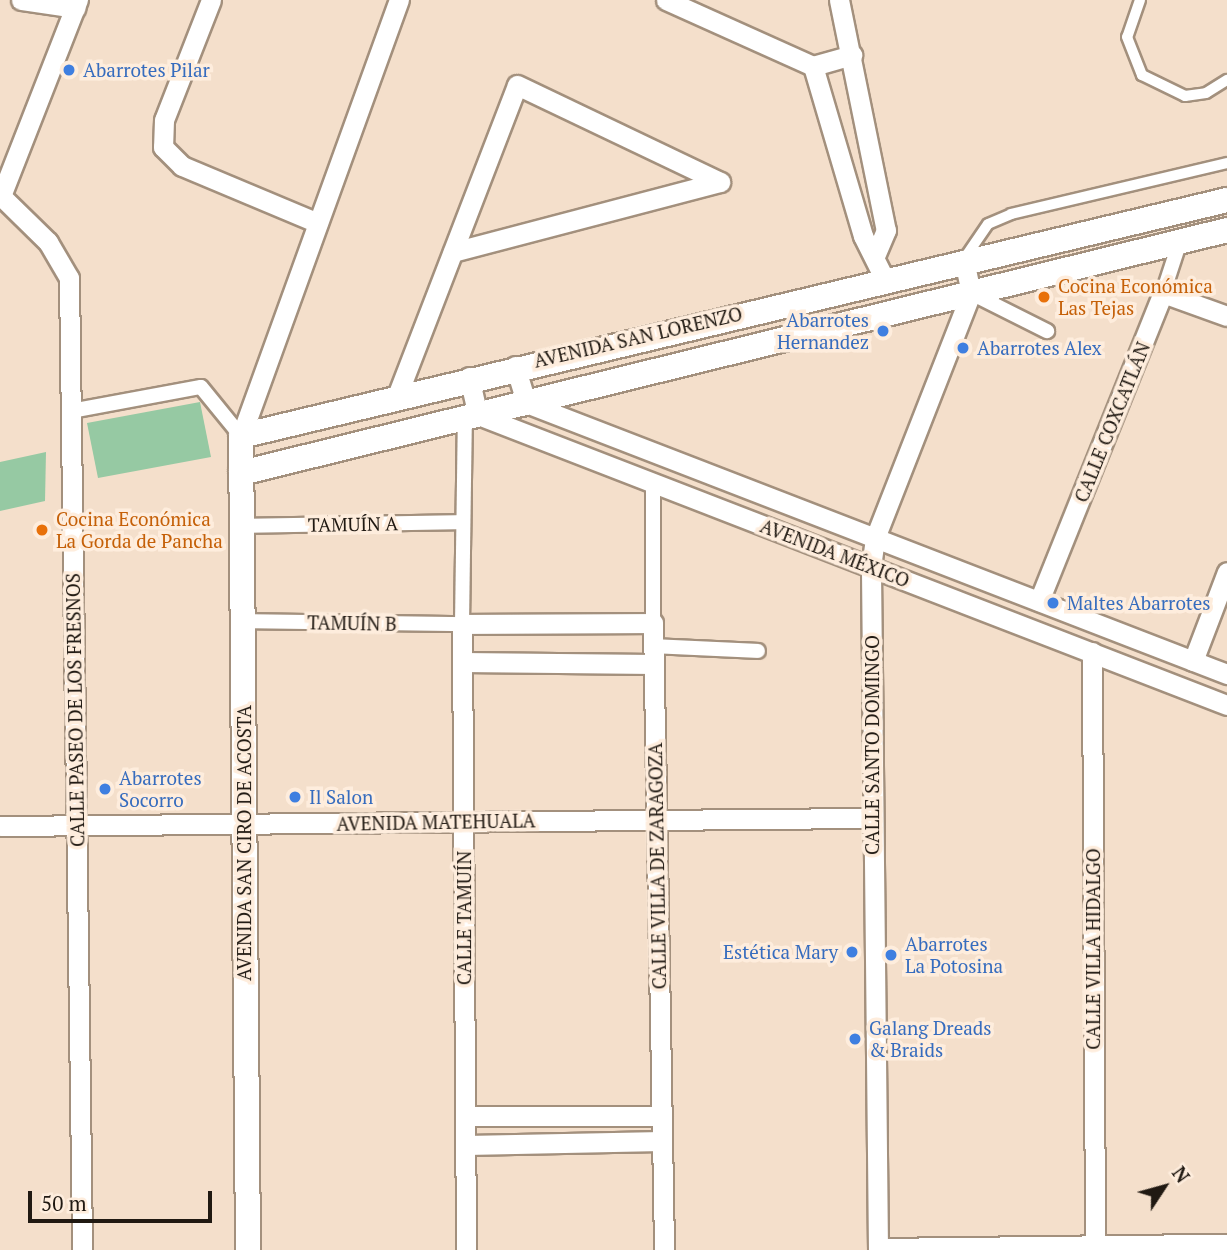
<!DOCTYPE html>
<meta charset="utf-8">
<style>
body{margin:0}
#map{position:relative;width:1227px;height:1250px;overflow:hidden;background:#f4dfcb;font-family:"PT Serif",serif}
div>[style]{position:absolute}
.green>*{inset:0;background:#96c9a3}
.roads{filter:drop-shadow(2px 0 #a3907d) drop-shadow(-2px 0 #a3907d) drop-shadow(0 2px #a3907d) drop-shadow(0 -2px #a3907d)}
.service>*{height:10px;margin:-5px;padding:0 5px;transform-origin:5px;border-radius:5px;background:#fff}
.pedestrian>*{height:14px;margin:-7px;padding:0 7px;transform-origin:7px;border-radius:7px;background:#fff}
.minor>*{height:19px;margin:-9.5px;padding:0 9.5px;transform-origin:9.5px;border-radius:9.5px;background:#fff}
.tertiary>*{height:24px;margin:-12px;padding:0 12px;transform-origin:12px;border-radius:12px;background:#fff}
.dots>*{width:19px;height:19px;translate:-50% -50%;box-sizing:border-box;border:4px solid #feeddd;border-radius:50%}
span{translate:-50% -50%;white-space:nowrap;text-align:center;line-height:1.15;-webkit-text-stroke:7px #feeddd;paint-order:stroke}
.shop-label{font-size:19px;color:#366cbe}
.left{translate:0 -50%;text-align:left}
.right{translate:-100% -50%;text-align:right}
.food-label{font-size:19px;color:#c56008}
.street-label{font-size:19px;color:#201912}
.north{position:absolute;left:1129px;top:1152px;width:70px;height:70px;-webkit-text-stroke:5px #feeddd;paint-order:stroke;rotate:54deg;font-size:19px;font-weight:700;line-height:28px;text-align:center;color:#201912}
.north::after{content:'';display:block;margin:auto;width:24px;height:32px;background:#201912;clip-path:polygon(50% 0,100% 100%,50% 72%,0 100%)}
.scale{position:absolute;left:28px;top:1191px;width:184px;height:32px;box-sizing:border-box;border:4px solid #201912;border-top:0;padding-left:9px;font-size:21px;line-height:24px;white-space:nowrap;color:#201912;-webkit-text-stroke:5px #feeddd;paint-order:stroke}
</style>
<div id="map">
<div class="green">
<i style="clip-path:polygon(200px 402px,211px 457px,98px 478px,87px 423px)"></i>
<i style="clip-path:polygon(46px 452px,45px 501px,0 511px,0 462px)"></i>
</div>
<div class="roads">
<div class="service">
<i style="left:1140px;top:0;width:39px;rotate:109deg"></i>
<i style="left:1127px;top:37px;width:41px;rotate:68.5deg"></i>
<i style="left:1142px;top:75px;width:48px;rotate:26deg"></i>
<i style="left:1185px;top:96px;width:21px;rotate:-8deg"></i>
<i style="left:1206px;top:93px;width:25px;rotate:-32deg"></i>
<i style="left:964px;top:259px;width:42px;rotate:-55.6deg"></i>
<i style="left:988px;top:224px;width:25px;rotate:-23deg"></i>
<i style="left:1011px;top:214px;width:222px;rotate:-13.3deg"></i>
</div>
<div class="pedestrian">
<i style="left:1163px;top:293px;width:55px;rotate:-71.9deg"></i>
<i style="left:973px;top:294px;width:83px;rotate:26.6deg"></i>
<i style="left:71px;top:411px;width:132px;rotate:-10.5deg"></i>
<i style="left:201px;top:387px;width:63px;rotate:50.8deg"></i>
<i style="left:242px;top:526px;width:221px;rotate:-1deg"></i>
<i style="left:242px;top:621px;width:220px;rotate:0.8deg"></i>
<i style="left:462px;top:624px;width:206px;rotate:-89.2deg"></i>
<i style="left:653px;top:623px;width:140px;rotate:-90deg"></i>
<i style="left:653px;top:646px;width:105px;rotate:2.7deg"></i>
</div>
<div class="minor">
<i style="left:21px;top:0;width:55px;rotate:8.4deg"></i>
<i style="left:211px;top:0;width:129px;rotate:111.4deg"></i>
<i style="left:164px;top:120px;width:27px;rotate:92deg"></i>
<i style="left:163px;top:147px;width:27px;rotate:45deg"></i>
<i style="left:182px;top:166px;width:147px;rotate:22.7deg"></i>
<i style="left:666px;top:0;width:161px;rotate:24.2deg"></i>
<i style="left:813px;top:66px;width:177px;rotate:73.6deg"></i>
<i style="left:863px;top:236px;width:47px;rotate:63.4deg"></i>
<i style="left:839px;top:0;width:235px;rotate:78.5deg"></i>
<i style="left:886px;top:230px;width:26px;rotate:113deg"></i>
<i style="left:813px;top:66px;width:41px;rotate:-15.8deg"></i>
<i style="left:0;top:195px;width:67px;rotate:44.4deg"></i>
<i style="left:48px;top:242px;width:42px;rotate:59.7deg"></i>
<i style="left:69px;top:278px;width:972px;rotate:89.23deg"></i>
<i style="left:1px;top:196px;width:211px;rotate:-68.6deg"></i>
<i style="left:453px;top:252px;width:276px;rotate:-14.7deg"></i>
<i style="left:515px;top:366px;width:39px;rotate:73deg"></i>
<i style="left:526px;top:403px;width:752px;rotate:21.14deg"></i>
<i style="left:469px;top:377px;width:39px;rotate:77deg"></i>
<i style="left:478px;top:415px;width:803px;rotate:21.17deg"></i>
<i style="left:397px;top:396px;width:333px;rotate:-68.9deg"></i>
<i style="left:517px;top:85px;width:225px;rotate:25.5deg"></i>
<i style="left:241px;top:436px;width:464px;rotate:-70.1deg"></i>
<i style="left:1039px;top:601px;width:332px;rotate:-68.1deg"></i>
<i style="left:1163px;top:293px;width:68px;rotate:19.8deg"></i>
<i style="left:1092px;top:652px;width:594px;rotate:89.71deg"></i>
<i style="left:1193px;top:661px;width:95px;rotate:-69.1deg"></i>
<i style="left:462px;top:662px;width:192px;rotate:0.6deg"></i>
<i style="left:0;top:826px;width:872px;rotate:-0.53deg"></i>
<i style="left:465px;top:1116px;width:197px"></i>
<i style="left:466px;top:1145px;width:196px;rotate:-1.2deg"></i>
<i style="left:878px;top:1248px;width:349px;rotate:-0.7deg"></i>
<i style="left:466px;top:1250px;width:626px;rotate:-90.37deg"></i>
<i style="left:462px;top:624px;width:191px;rotate:-0.3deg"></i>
<i style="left:653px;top:623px;width:627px;rotate:88.99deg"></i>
<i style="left:878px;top:1250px;width:683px;rotate:-90.59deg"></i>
<i style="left:871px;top:567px;width:29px;rotate:-82deg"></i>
<i style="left:875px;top:538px;width:263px;rotate:-68.6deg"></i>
<i style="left:971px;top:293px;width:34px;rotate:-102deg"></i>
</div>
<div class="tertiary">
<i style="left:241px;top:473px;width:1016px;rotate:-13.84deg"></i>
<i style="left:248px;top:1250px;width:814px;rotate:-90.49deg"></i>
<i style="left:241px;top:436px;width:1014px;rotate:-13.46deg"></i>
</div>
</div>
<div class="dots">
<i style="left:69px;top:70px;background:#3f7fe0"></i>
<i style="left:1044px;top:297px;background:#e8710a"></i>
<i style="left:883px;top:331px;background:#3f7fe0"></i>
<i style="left:963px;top:348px;background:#3f7fe0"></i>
<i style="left:42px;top:530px;background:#e8710a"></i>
<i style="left:1053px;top:603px;background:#3f7fe0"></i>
<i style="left:105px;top:789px;background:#3f7fe0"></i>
<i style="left:295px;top:797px;background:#3f7fe0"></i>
<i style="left:852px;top:952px;background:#3f7fe0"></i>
<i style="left:891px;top:955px;background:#3f7fe0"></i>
<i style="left:855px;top:1039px;background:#3f7fe0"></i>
</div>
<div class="shop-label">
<span class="left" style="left:83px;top:70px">Abarrotes Pilar</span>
<span class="right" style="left:869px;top:331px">Abarrotes<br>Hernandez</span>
<span class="left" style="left:977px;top:348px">Abarrotes Alex</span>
<span class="left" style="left:1067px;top:603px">Maltes Abarrotes</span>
<span class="left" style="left:119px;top:789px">Abarrotes<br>Socorro</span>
<span class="left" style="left:309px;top:797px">Il Salon</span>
<span class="left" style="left:905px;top:955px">Abarrotes<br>La Potosina</span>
<span class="right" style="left:838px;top:952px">Estética Mary</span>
<span class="left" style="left:869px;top:1039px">Galang Dreads<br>&amp; Braids</span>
</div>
<div class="food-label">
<span class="left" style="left:1058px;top:297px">Cocina Económica<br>Las Tejas</span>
<span class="left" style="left:56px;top:530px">Cocina Económica<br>La Gorda de Pancha</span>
</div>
<div class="street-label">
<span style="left:638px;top:337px;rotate:-13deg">AVENIDA SAN LORENZO</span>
<span style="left:1112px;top:422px;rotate:-68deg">CALLE COXCATLÁN</span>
<span style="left:353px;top:524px;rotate:-1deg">TAMUÍN A</span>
<span style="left:835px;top:553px;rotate:21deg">AVENIDA MÉXICO</span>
<span style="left:352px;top:623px;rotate:1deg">TAMUÍN B</span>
<span style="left:75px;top:710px;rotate:-91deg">CALLE PASEO DE LOS FRESNOS</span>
<span style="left:872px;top:745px;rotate:-90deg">CALLE SANTO DOMINGO</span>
<span style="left:436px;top:822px;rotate:-1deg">AVENIDA MATEHUALA</span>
<span style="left:244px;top:843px;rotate:-90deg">AVENIDA SAN CIRO DE ACOSTA</span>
<span style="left:657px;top:866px;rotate:-91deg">CALLE VILLA DE ZARAGOZA</span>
<span style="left:464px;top:918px;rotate:-90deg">CALLE TAMUÍN</span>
<span style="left:1093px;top:949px;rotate:-90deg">CALLE VILLA HIDALGO</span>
</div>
<div class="north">N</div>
<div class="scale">50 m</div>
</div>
